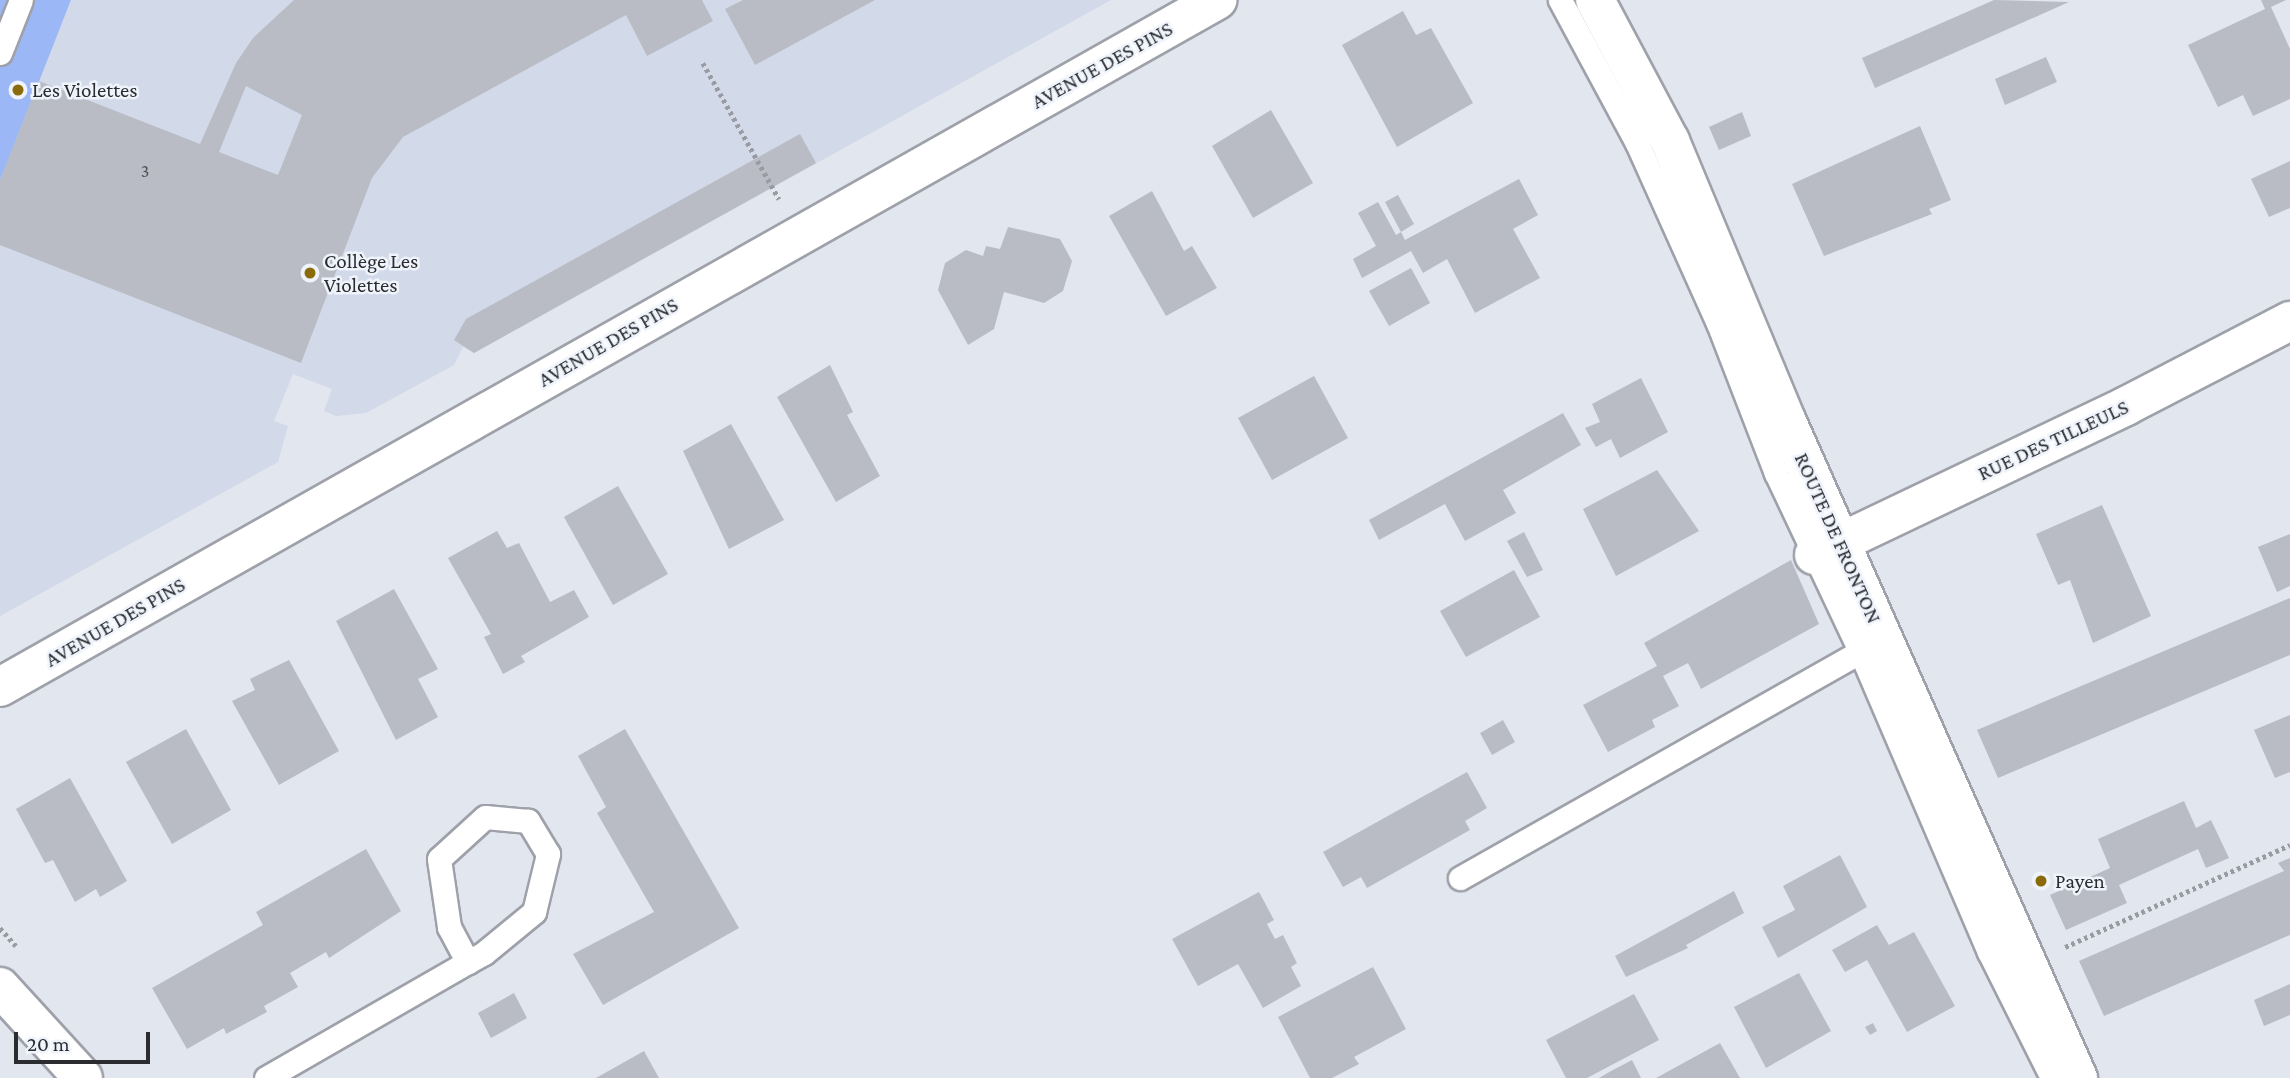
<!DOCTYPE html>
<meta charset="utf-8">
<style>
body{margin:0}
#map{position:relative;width:2290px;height:1078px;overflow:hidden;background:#e2e6ee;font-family:"Crimson Pro",serif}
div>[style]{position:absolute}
.built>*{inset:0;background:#d2d9e8}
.green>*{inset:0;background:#9cb7f5}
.building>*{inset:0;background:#b9bcc5}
.path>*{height:4.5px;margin-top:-2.25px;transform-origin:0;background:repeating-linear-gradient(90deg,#989ba1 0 3.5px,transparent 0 7px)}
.roads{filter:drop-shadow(2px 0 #9ea1a9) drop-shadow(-2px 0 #9ea1a9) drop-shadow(0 2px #9ea1a9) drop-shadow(0 -2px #9ea1a9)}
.lane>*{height:23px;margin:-11.5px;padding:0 11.5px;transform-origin:11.5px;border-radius:11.5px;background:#fff}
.street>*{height:38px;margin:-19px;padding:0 19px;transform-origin:19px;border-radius:19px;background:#fff}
.secondary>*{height:38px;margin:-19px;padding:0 19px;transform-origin:19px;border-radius:19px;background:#fff}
.dots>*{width:19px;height:19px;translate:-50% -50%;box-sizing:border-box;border:4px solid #eff3fb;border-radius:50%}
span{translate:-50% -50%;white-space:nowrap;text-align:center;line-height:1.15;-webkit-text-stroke:5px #eff3fb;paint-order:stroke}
.number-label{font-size:18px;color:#4e5054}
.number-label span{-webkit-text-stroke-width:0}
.street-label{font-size:21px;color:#2a2c2f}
.poi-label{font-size:21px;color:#2a2c2f}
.left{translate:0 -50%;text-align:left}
.scale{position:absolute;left:14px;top:1032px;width:136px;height:32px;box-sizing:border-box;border:4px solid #2a2c2f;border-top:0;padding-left:9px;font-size:21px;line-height:24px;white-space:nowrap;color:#2a2c2f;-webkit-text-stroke:5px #eff3fb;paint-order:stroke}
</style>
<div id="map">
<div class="built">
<i style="clip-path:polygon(71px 0,1111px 0,474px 353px,463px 347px,454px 365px,366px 413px,336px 416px,324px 411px,332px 389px,293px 374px,274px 421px,288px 426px,278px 462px,0 616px,0 180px)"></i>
</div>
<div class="green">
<i style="clip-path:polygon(0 0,71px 0,0 181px)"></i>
</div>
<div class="building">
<i style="clip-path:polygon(evenodd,294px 0,702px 0,713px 21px,647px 56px,626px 15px,403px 137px,372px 178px,301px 363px,0 245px,0 180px,39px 81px,200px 144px,236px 63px,253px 38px,294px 0,246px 86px,302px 115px,278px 175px,219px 152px,246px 86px)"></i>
<i style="clip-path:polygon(743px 0,875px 0,755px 65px,725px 9px)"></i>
<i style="clip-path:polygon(1994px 0,2069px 2px,1875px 88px,1862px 58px)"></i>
<i style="clip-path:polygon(2261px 0,2286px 0,2271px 7px,2290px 49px,2290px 99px,2253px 116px,2243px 95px,2218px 107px,2188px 45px,2265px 9px)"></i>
<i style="clip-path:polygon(1403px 11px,1416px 35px,1431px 28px,1473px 103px,1397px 147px,1342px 45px)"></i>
<i style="clip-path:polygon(2046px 57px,2057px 82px,2005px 105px,1995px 79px)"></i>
<i style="clip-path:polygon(1271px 110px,1313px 183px,1253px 218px,1212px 146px)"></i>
<i style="clip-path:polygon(1742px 112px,1751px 136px,1719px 150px,1709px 127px)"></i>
<i style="clip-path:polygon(1920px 126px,1951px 200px,1929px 209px,1932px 214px,1824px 256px,1792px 184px)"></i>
<i style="clip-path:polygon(800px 134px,816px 163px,474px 353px,454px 340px,466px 319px)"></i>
<i style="clip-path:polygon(2290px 161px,2290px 208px,2269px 217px,2251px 179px)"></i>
<i style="clip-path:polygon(1519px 179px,1538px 215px,1513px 229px,1540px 278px,1475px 313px,1447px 259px,1423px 273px,1411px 251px,1362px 278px,1353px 259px,1376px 246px,1358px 213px,1378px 202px,1396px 235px,1401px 232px,1405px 240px)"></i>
<i style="clip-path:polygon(1152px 191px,1184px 251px,1192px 246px,1217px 288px,1166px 316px,1109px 216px)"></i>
<i style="clip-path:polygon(1398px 195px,1414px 224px,1401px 232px,1385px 202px)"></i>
<i style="clip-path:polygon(1008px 227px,1060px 239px,1072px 261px,1063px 291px,1044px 303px,1004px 292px,994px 329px,968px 345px,938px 290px,945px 263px,966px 250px,983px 256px,986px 246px,1000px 249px)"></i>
<i style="clip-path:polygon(1411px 268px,1430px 303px,1389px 326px,1369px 291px)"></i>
<i style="clip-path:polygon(830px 365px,853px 412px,847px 415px,880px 476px,836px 502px,777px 397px)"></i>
<i style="clip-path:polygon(1314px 376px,1348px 438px,1272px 480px,1238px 418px)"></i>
<i style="clip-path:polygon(1641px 378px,1668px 432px,1620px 458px,1611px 439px,1596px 447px,1585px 428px,1600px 422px,1592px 404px)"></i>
<i style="clip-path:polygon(1563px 413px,1581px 445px,1503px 490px,1516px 513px,1465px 541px,1445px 504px,1379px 540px,1369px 520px)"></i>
<i style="clip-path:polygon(731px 424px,784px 520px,729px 549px,683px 451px)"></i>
<i style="clip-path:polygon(1657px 470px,1699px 531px,1616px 576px,1583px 509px)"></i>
<i style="clip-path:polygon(618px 486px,668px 574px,613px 605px,564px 517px)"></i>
<i style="clip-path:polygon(2102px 505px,2151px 616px,2093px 643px,2070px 580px,2058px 585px,2036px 534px)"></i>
<i style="clip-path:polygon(497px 531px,507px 548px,519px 543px,550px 602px,574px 590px,589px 617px,521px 656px,525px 662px,503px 674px,484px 637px,491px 634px,448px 558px)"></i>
<i style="clip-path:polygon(1524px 532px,1543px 570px,1527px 577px,1507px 541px)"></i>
<i style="clip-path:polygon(2290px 534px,2290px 586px,2277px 592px,2258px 547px)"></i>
<i style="clip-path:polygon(1791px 560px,1819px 624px,1701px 689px,1688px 663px,1663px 676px,1679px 706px,1652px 720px,1655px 727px,1608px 752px,1583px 705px,1657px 666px,1644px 643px)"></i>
<i style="clip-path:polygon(1514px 570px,1540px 617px,1466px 657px,1440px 611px)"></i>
<i style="clip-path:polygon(394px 589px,438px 669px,418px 679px,438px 717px,396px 740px,336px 621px)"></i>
<i style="clip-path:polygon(2290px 598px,2290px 655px,1998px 778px,1977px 730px)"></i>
<i style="clip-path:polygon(289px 660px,339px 751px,279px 785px,232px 701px,255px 690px,250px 679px)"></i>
<i style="clip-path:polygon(2290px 715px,2290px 772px,2275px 778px,2254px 730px)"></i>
<i style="clip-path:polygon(1503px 720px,1515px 742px,1492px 755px,1480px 733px)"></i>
<i style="clip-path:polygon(186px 729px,231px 810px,172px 844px,126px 762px)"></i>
<i style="clip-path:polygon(625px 729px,739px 928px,603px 1005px,573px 954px,654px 912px,597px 813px,606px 807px,578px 756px)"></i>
<i style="clip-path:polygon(1467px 772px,1487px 808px,1465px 821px,1470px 830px,1367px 888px,1361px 877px,1343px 887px,1323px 852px)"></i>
<i style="clip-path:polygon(70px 778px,127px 881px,100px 897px,96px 889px,75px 902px,53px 860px,45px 863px,16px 809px)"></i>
<i style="clip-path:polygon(2184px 801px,2196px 828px,2211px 820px,2229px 858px,2206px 868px,2198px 849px,2119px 885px,2127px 903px,2066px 930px,2050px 895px,2110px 868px,2098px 839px)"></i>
<i style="clip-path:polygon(366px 849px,401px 911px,329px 958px,326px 952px,290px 973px,298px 987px,264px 1006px,267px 1012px,226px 1034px,224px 1028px,187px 1049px,152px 988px,263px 925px,256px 912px)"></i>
<i style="clip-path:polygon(1840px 855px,1867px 907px,1778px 958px,1762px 927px,1795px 910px,1783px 886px)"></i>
<i style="clip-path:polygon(2290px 858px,2290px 935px,2104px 1016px,2079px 961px,2284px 871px,2278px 863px)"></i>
<i style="clip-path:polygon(1734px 891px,1744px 913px,1686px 945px,1688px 948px,1626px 977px,1615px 956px)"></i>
<i style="clip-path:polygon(1259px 892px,1274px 920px,1267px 924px,1275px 939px,1283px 935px,1297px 963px,1291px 967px,1301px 986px,1263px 1008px,1238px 964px,1198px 986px,1172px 939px)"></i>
<i style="clip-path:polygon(1877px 925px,1889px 945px,1914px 932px,1955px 1006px,1907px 1032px,1867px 960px,1845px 972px,1832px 950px)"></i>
<i style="clip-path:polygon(1373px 967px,1406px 1029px,1354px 1057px,1359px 1064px,1332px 1078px,1310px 1078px,1278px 1017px)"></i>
<i style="clip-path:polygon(1799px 973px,1831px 1031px,1766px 1068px,1734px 1007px)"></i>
<i style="clip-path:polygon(2290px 984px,2290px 1015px,2264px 1026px,2254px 1000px)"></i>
<i style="clip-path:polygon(514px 993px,527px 1018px,491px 1038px,478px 1013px)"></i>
<i style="clip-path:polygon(1634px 994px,1659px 1040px,1587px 1078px,1566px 1078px,1546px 1040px)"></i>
<i style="clip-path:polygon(1873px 1023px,1877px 1031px,1870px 1035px,1865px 1027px)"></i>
<i style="clip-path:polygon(1720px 1043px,1740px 1078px,1656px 1078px)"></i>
<i style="clip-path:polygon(644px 1051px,659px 1078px,596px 1078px)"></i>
<i style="clip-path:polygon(1632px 1060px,1641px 1078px,1599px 1078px,1611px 1071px)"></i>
</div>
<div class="path">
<i style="left:703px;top:63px;width:156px;rotate:60.8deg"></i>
<i style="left:0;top:928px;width:24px;rotate:48deg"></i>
<i style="left:2065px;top:947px;width:247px;rotate:-24.4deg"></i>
</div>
<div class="roads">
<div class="lane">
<i style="left:1560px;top:0;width:162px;rotate:61.7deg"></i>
<i style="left:1637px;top:143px;width:197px;rotate:65.8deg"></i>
<i style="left:1718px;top:323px;width:161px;rotate:68.9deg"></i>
<i style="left:1776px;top:473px;width:197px;rotate:64.7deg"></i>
<i style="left:1860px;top:651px;width:327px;rotate:66.8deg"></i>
<i style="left:1989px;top:952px;width:141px;rotate:63.4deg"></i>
<i style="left:0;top:53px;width:57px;rotate:-68.4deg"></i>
<i style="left:1460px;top:878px;width:472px;rotate:-29.5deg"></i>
<i style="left:266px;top:1078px;width:233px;rotate:-29.9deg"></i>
<i style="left:468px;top:962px;width:18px;rotate:-29deg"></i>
<i style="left:484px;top:953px;width:65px;rotate:-39.4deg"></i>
<i style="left:534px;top:912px;width:60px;rotate:-76.4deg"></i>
<i style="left:548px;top:854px;width:39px;rotate:-121deg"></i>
<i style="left:528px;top:821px;width:43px;rotate:-174.7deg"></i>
<i style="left:485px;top:817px;width:62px;rotate:137.6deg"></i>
<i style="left:439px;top:859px;width:69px;rotate:81.6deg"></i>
<i style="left:449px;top:927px;width:40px;rotate:62deg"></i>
</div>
<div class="street">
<i style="left:1814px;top:555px;width:346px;rotate:-25.5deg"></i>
<i style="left:2126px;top:406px;width:185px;rotate:-27.4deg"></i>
<i style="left:0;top:687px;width:1398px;rotate:-29.44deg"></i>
<i style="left:0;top:987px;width:123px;rotate:47.6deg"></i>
</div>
<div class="secondary">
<i style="left:1595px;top:0;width:160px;rotate:62deg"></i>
<i style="left:1670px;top:141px;width:304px;rotate:67.4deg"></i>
<i style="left:1787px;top:422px;width:718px;rotate:66.08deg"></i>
</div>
</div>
<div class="dots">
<i style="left:18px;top:90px;background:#8b6a0a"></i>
<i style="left:310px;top:273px;background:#8b6a0a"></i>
<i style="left:2041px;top:881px;background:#8b6a0a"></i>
</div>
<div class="number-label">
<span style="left:145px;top:171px">3</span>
</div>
<div class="street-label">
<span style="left:1102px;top:65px;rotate:-29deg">AVENUE DES PINS</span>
<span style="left:608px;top:342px;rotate:-30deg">AVENUE DES PINS</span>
<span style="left:2053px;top:440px;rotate:-25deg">RUE DES TILLEULS</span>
<span style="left:1838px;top:538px;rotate:66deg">ROUTE DE FRONTON</span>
<span style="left:115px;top:622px;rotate:-30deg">AVENUE DES PINS</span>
</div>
<div class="poi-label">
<span class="left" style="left:32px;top:90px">Les Violettes</span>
<span class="left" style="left:324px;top:273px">Collège Les<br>Violettes</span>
<span class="left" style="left:2055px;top:881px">Payen</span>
</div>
<div class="scale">20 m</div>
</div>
